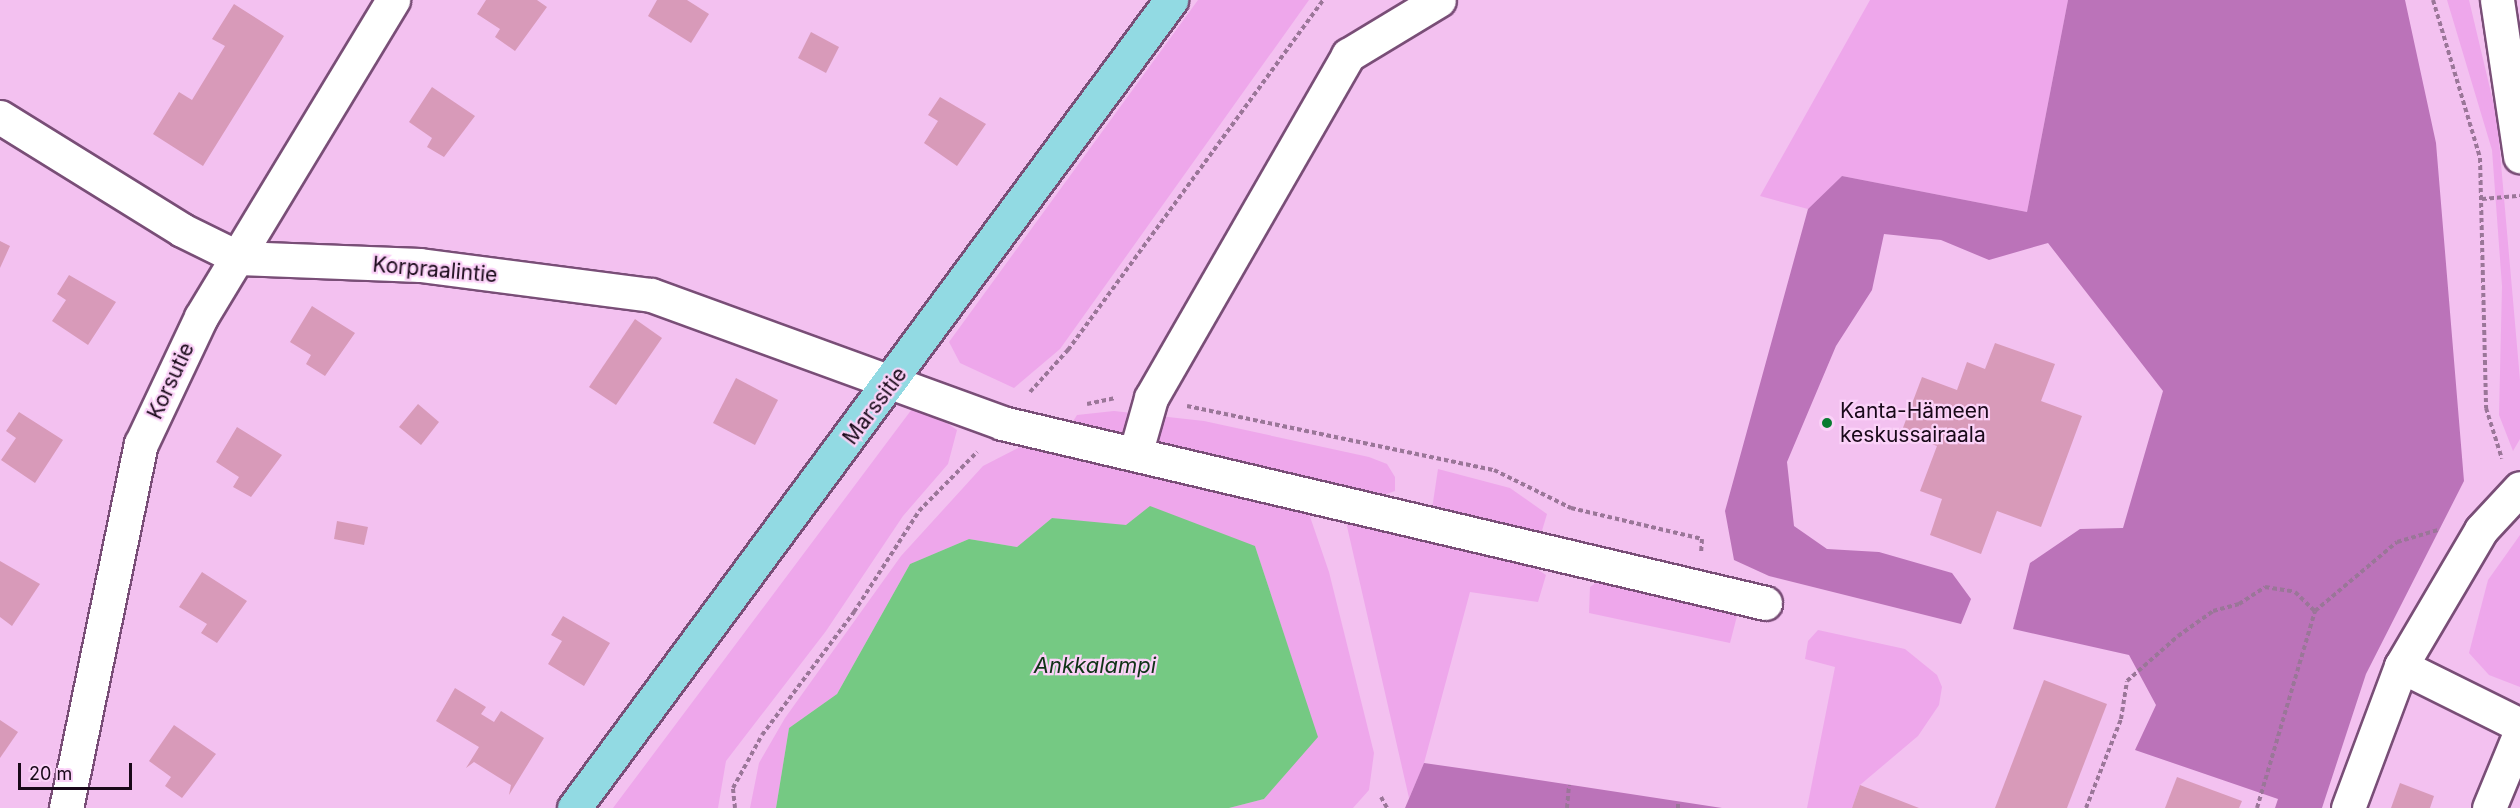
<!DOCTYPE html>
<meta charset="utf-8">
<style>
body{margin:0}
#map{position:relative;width:2520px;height:808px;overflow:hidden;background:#f3c1f0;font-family:Inter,sans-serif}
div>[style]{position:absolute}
.green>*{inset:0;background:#eea7eb}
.forest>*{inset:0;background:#bb73b9}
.water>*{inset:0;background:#75c983}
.building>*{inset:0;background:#d89ab9}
.path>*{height:4px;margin-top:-2px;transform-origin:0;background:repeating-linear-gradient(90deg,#9a7698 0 4.5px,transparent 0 7.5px)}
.roads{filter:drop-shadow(2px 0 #794e77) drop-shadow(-2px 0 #794e77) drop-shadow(0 2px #794e77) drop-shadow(0 -2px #794e77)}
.minor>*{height:33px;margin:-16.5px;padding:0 16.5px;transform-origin:16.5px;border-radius:16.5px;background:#fff}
.major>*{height:33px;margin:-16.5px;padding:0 16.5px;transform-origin:16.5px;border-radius:16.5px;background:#92dae3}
.dots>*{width:16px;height:16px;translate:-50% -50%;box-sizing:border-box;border:3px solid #fbd2f8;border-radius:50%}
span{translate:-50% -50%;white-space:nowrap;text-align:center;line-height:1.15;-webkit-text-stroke:4.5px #fbd2f8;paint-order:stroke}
.street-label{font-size:21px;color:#190919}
.poi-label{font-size:21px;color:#190919}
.left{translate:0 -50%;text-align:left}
.water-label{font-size:22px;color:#103317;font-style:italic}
.scale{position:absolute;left:18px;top:763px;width:114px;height:27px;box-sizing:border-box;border:3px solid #190919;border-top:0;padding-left:8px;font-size:18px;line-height:21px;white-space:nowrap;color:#190919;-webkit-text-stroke:4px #fbd2f8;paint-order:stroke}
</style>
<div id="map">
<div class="green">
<i style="clip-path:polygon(1198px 0,1309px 0,1060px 349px,1014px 388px,960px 363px,949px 342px)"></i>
<i style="clip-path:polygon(1870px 0,2068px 0,2027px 212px,1842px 176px,1808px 209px,1760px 196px)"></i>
<i style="clip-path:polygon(2447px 0,2469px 0,2497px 118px,2520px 380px,2520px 439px,2513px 451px,2499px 415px,2502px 286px,2492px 150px)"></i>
<i style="clip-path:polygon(912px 409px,934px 414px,957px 430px,948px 464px,903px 516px,826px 631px,726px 761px,718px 808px,613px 808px)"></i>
<i style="clip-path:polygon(1114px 411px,1204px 421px,1369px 457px,1387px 464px,1395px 477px,1395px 491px,1381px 496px,1072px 423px,1077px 415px)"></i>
<i style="clip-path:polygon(1024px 445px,1306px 505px,1329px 572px,1374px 753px,1369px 790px,1353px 808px,1229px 808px,1264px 799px,1317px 736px,1255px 546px,1052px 518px,1017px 547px,969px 539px,910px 564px,837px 694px,789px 728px,776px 808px,750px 808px,759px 763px,785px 718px,901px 556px,983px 466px)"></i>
<i style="clip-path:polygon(1438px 469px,1510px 488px,1547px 514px,1541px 534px,1432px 509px)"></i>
<i style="clip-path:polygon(1346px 522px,1525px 561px,1546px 575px,1538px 602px,1470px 592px,1424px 763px,1409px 798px)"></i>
<i style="clip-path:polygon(2520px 535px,2520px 687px,2489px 675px,2469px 653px,2488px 580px)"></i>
<i style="clip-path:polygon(1601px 579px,1722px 605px,1737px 616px,1730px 643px,1589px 613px,1590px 587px)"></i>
<i style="clip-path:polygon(1818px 630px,1905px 649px,1937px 675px,1942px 687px,1939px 705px,1918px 736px,1860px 785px,1852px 808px,1807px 808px,1835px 667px,1805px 659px,1808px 641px)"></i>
</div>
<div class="forest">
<i style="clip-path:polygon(2068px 0,2405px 0,2436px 143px,2464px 481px,2366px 674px,2322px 808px,2275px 808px,2278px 799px,2135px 750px,2156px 705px,2129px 655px,2013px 629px,2030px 563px,2080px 529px,2123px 528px,2163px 391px,2048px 243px,1989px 260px,1941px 240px,1884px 234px,1872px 290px,1836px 346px,1787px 462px,1794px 526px,1827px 549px,1879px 552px,1952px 573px,1971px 599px,1961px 624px,1769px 576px,1734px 560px,1725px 511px,1808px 209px,1842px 176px,2027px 212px)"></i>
<i style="clip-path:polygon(1424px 763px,1473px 770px,1722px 808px,1405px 808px)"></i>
</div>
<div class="water">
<i style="clip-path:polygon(1150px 506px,1255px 546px,1318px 737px,1264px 799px,1229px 808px,776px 808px,789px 728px,837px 694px,910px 564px,969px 539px,1017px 547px,1052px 518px,1126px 525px)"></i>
</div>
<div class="building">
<i style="clip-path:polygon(486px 0,537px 0,547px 7px,515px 51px,495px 37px,500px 29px,477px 14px)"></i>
<i style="clip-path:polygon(657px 0,687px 0,709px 14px,691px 43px,648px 16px)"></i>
<i style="clip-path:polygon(234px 4px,284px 36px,203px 166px,153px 134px,179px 92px,192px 100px,225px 46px,212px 39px)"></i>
<i style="clip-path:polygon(811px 32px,839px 47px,826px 73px,798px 58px)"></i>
<i style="clip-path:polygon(432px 87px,475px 116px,444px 157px,427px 147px,432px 138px,409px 122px)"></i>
<i style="clip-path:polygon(940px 97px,986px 124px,957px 166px,924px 143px,938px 121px,928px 115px)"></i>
<i style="clip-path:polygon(0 241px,10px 246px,0 268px)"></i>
<i style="clip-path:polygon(69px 275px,116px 302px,88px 345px,52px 321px,66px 300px,57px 294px)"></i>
<i style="clip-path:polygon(312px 306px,355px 333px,325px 376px,306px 364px,311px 355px,290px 342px)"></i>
<i style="clip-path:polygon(635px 319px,662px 338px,616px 405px,589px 387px)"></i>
<i style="clip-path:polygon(1995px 343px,2055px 364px,2041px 401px,2082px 416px,2041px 527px,1997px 511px,1981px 554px,1930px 535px,1942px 499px,1920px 491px,1937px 446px,1901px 433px,1922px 377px,1957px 390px,1967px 362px,1985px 369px)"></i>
<i style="clip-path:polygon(736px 378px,778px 400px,755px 445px,713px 423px)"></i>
<i style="clip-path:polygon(418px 404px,439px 422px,421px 445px,399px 427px)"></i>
<i style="clip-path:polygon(19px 412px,63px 440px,35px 483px,1px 460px,16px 438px,6px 431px)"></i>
<i style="clip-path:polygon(237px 427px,282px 455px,251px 497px,233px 487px,239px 477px,216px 462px)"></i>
<i style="clip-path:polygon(337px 521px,368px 527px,364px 545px,334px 539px)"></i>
<i style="clip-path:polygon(0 561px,40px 584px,12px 626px,0 617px)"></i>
<i style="clip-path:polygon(202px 572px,247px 601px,217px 643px,201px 633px,207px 624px,179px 607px)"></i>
<i style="clip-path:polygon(563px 616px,610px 643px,584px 686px,548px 664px,562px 641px,551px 635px)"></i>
<i style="clip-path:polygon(2044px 680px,2107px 704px,2067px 808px,1995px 808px)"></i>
<i style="clip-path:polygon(455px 688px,486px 707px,481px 714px,494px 722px,501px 711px,544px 738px,509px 795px,511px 785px,474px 762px,466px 768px,479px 747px,436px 721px)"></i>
<i style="clip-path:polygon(0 720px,18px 732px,0 758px)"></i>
<i style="clip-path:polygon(174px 725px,216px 754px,182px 798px,165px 786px,171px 777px,149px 761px)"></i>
<i style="clip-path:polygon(2177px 777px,2242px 801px,2239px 808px,2165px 808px)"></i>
<i style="clip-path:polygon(2400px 783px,2434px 796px,2430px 808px,2391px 808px)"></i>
<i style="clip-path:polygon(1860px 785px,1919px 808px,1852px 808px)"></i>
</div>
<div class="path">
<i style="left:2433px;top:0;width:165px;rotate:73.4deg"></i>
<i style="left:2480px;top:158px;width:250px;rotate:88.6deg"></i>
<i style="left:2486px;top:408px;width:53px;rotate:72.6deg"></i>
<i style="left:2482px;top:199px;width:38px;rotate:-5deg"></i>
<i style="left:1030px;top:392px;width:57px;rotate:-47.9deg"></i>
<i style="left:1068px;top:350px;width:433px;rotate:-53.9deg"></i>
<i style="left:1087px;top:404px;width:29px;rotate:-12deg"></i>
<i style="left:1187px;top:406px;width:314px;rotate:11.8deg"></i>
<i style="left:1494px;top:470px;width:86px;rotate:26.3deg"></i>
<i style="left:1571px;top:508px;width:135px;rotate:13.3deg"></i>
<i style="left:1702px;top:539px;width:13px;rotate:94deg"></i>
<i style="left:1381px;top:797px;width:13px;rotate:61deg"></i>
<i style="left:735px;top:808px;width:20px;rotate:-96deg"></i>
<i style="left:733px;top:788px;width:60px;rotate:-61.3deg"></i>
<i style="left:762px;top:735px;width:154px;rotate:-53.2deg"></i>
<i style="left:854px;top:612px;width:120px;rotate:-57.2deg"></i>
<i style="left:919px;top:511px;width:83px;rotate:-45.5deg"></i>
<i style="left:1567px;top:808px;width:23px;rotate:-85deg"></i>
<i style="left:1678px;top:808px;width:7px;rotate:-90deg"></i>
<i style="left:2086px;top:808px;width:96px;rotate:-68.5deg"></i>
<i style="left:2121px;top:719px;width:38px;rotate:-81deg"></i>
<i style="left:2127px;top:681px;width:68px;rotate:-41.4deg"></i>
<i style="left:2178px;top:636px;width:43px;rotate:-35.5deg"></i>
<i style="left:2213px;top:611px;width:27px;rotate:-15deg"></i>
<i style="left:2239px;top:604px;width:31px;rotate:-33deg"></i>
<i style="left:2265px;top:587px;width:30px;rotate:9deg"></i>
<i style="left:2295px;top:592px;width:28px;rotate:44deg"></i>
<i style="left:2257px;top:808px;width:205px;rotate:-73.6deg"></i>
<i style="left:2315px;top:611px;width:107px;rotate:-40.1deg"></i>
<i style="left:2397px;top:542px;width:43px;rotate:-16.3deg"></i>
</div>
<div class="roads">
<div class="minor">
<i style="left:2497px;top:0;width:158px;rotate:81.6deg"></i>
<i style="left:0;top:117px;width:214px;rotate:31.8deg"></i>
<i style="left:182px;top:230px;width:64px;rotate:26.2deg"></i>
<i style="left:239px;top:258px;width:181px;rotate:2.2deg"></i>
<i style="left:420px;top:265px;width:233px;rotate:7.4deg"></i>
<i style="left:651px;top:295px;width:374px;rotate:20deg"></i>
<i style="left:1002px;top:423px;width:784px;rotate:13.27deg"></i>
<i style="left:1136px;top:451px;width:55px;rotate:-74.2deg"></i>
<i style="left:1151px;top:398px;width:396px;rotate:-60.1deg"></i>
<i style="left:1348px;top:55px;width:106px;rotate:-31.1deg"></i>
<i style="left:2401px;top:666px;width:133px;rotate:26.4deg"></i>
<i style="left:66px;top:808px;width:372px;rotate:-78.4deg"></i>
<i style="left:141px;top:444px;width:140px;rotate:-64.7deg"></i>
<i style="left:201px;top:317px;width:371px;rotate:-58.8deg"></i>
<i style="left:2348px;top:808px;width:152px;rotate:-69.5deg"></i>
<i style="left:2401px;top:666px;width:158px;rotate:-59.5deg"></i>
<i style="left:2481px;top:530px;width:57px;rotate:-47.1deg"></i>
<i style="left:2489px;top:808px;width:81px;rotate:-67.5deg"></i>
</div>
<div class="major">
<i style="left:574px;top:808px;width:1005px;rotate:-53.54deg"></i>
</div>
</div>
<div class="dots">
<i style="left:1827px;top:423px;background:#087b30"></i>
</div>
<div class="street-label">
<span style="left:435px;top:270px;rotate:5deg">Korpraalintie</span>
<span style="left:171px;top:381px;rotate:-65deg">Korsutie</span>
<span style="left:875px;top:406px;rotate:-53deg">Marssitie</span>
</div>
<div class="poi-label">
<span class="left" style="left:1840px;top:423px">Kanta-Hämeen<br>keskussairaala</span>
</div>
<div class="water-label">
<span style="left:1095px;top:666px">Ankkalampi</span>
</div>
<div class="scale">20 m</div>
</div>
